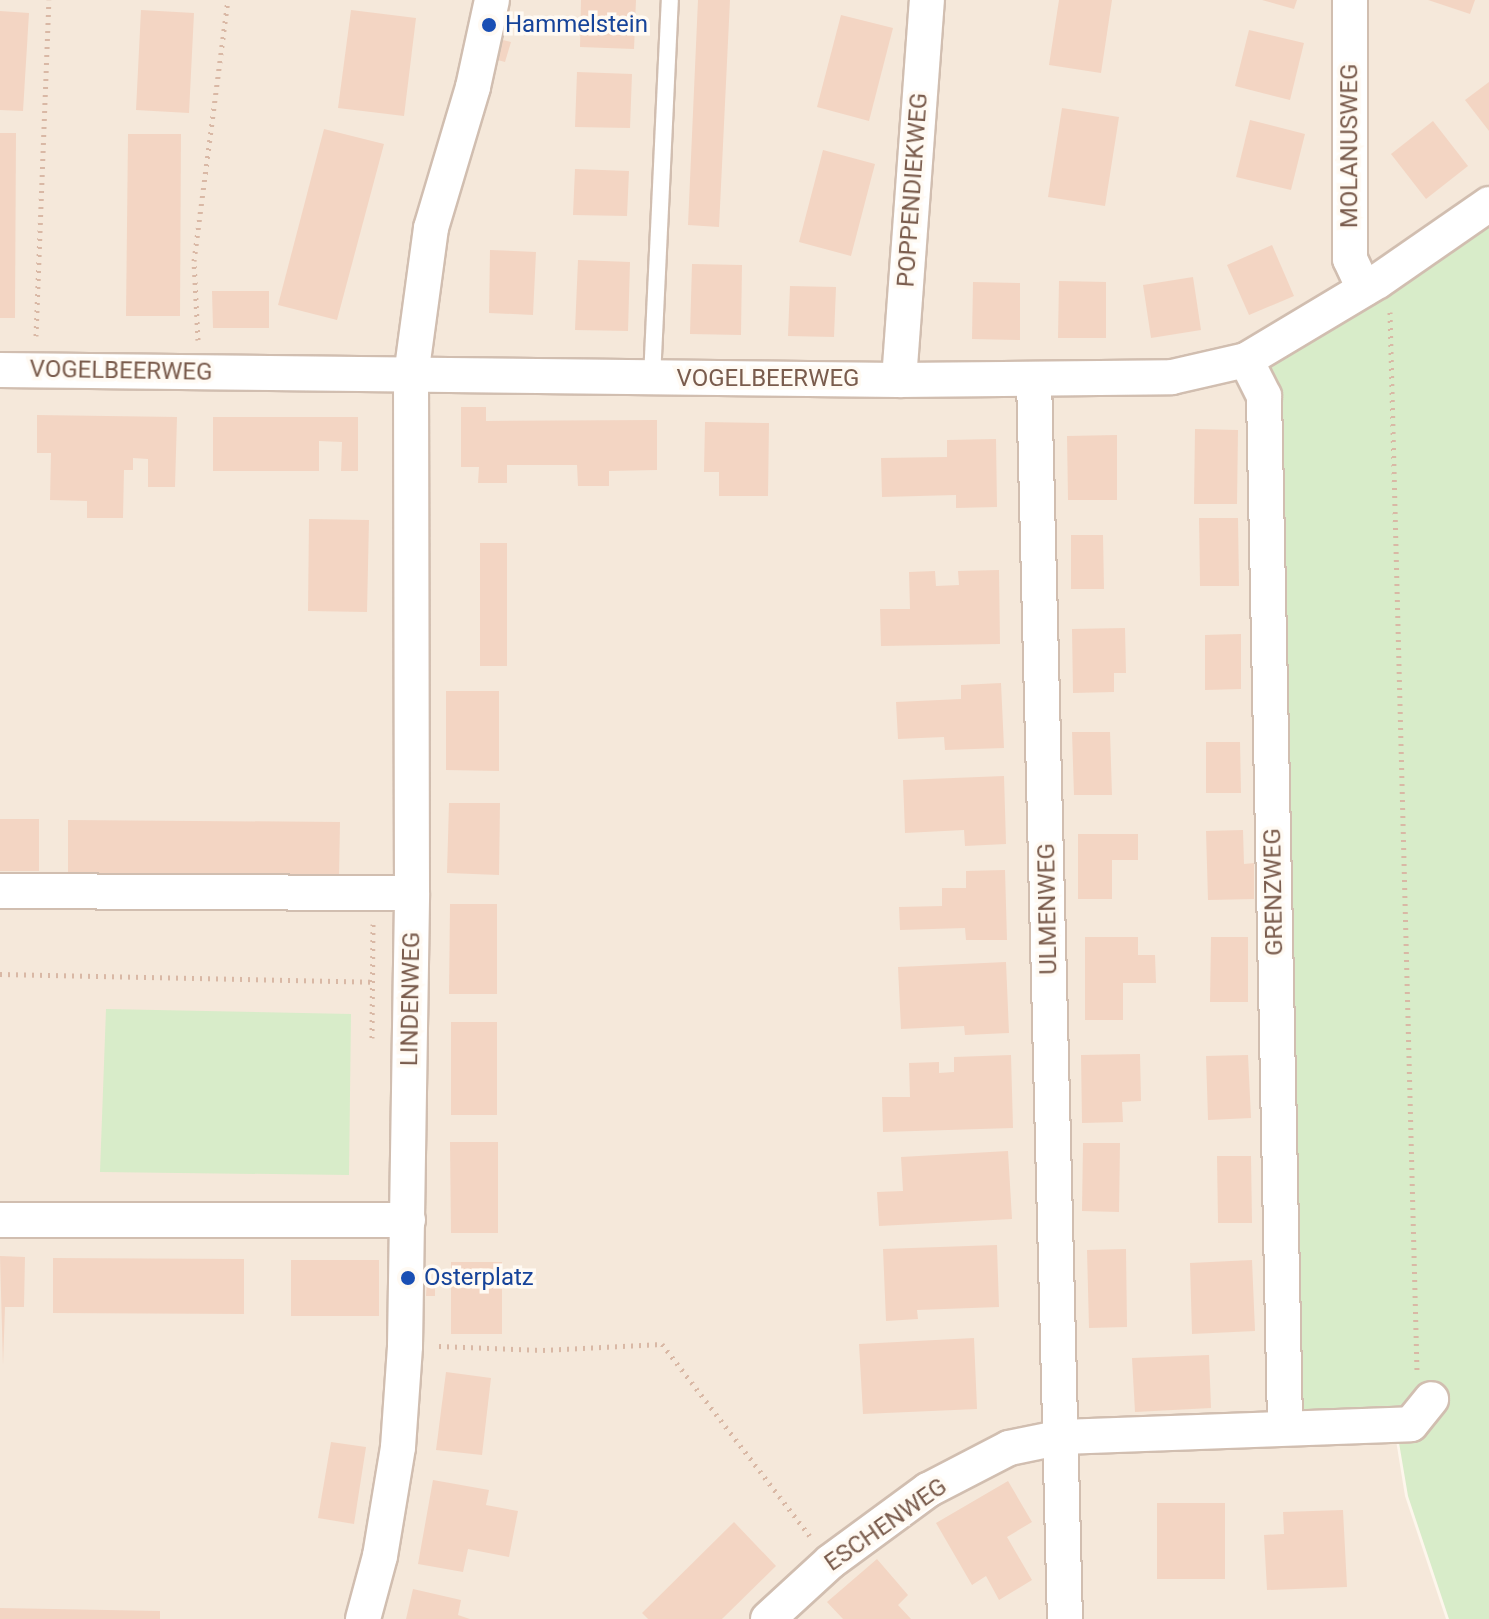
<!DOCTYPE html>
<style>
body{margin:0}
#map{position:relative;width:1489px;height:1619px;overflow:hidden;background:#fdf6ec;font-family:Roboto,sans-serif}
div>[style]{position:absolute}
.residential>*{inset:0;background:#f5e8da}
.green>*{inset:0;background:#d8ecc9}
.building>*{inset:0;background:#f3d5c3}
.path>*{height:5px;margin-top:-2.5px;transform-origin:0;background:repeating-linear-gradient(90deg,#d9b8a5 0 2px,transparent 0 8px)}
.roads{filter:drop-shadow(2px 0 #d1beb0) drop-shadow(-2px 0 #d1beb0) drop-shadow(0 2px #d1beb0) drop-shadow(0 -2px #d1beb0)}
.service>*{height:16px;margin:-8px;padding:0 8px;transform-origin:8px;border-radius:8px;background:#fff}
.minor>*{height:34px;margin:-17px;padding:0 17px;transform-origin:17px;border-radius:17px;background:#fff}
.dots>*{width:22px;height:22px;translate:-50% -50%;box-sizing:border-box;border:4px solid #fffaf3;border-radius:50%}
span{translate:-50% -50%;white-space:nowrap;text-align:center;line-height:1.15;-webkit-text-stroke:7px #fffaf3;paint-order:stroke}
.transit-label{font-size:24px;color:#164399}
.left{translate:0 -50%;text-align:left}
.street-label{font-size:24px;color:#7a5c4d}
</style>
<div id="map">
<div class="residential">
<i style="clip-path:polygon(0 0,1489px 0,1489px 196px,1394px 1428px,1405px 1496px,1446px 1619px,0 1619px)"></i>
</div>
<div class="green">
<i style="clip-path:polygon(1489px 204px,1489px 1619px,1449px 1619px,1408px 1496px,1396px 1425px,1285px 1427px,1246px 360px)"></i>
<i style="clip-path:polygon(106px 1009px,351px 1014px,349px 1175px,100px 1172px)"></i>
</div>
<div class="building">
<i style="clip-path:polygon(581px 0,636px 0,634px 49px,580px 47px)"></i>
<i style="clip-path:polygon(698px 0,730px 0,719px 227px,688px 225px)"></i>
<i style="clip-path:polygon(1059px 0,1112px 0,1101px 73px,1049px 65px)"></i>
<i style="clip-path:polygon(1262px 0,1297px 0,1294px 9px)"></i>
<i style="clip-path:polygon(1428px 0,1475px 0,1470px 14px)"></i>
<i style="clip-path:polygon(141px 10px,194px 13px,189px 113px,136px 110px)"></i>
<i style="clip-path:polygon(351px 10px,416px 18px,404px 116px,338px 108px)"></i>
<i style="clip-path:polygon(0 11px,29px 13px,23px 111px,0 110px)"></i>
<i style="clip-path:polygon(841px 15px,893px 28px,869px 121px,817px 107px)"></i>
<i style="clip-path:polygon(1249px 30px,1304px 43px,1290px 100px,1235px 86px)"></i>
<i style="clip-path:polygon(499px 39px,511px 42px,505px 62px,494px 59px)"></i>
<i style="clip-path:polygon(577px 72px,632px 74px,630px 128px,575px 127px)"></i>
<i style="clip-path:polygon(1489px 82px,1489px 131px,1465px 100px)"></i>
<i style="clip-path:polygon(1062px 108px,1119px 117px,1105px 206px,1048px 197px)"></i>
<i style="clip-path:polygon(1250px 120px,1305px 134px,1291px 190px,1236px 177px)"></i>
<i style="clip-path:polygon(1433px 121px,1468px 166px,1426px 199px,1391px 154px)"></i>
<i style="clip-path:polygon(324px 129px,384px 144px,337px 320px,278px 305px)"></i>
<i style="clip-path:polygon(0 133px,16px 133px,15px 318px,0 318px)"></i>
<i style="clip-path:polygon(128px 134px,181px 134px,180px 316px,126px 316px)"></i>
<i style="clip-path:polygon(823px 150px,875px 164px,851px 256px,799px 242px)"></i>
<i style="clip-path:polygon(575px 169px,629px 171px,627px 216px,573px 215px)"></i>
<i style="clip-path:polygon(1272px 245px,1294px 296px,1249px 315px,1227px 265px)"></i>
<i style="clip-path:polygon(490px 250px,536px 252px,533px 315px,489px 313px)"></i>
<i style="clip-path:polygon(578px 260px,630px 262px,628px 331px,575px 330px)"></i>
<i style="clip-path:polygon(692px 264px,742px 265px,741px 335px,690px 334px)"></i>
<i style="clip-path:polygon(1193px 277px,1201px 330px,1151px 338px,1143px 285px)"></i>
<i style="clip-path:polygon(1059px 281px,1106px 282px,1106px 338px,1058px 338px)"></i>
<i style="clip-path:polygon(973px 282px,1020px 283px,1020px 340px,972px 339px)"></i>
<i style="clip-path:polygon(790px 286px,836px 287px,834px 337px,788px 336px)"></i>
<i style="clip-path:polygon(212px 291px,269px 291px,269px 328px,213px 328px)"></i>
<i style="clip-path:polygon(461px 407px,486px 407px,486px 421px,657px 420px,657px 470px,609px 471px,609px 486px,578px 486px,577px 465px,507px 465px,507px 483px,478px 483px,479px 467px,461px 467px)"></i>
<i style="clip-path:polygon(37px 415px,177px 417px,175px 487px,148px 487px,148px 459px,133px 458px,133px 470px,124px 470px,123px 518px,87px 518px,87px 501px,50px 500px,51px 453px,37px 453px)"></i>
<i style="clip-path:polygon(213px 417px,358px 417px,358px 471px,341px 471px,342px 442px,319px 441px,319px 471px,213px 471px)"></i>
<i style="clip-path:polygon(705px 422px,769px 423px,768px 496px,719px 496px,719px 472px,704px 472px)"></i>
<i style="clip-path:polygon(1195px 429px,1238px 430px,1237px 504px,1194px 504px)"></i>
<i style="clip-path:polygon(1117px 435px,1117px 500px,1068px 500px,1067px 436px)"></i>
<i style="clip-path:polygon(996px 439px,997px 507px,956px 508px,956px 495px,882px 497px,881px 458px,947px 457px,947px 440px)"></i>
<i style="clip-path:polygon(1199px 518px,1238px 518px,1239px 586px,1200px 586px)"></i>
<i style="clip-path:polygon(309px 519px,369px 520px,367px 612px,308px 611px)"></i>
<i style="clip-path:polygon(1071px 535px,1103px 535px,1104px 589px,1071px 589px)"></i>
<i style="clip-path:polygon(480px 543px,507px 543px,507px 666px,480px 666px)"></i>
<i style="clip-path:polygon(999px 570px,1000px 644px,881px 646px,880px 609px,910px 609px,909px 572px,935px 571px,936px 586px,959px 585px,958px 571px)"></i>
<i style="clip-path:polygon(1125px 628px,1126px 673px,1114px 673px,1114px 692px,1073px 693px,1072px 629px)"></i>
<i style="clip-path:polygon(1241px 634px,1241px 689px,1205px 690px,1205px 635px)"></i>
<i style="clip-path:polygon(1001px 683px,1004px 748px,945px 750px,944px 737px,898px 739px,896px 702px,961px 699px,961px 685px)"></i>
<i style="clip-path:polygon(446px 691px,499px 691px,499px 771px,446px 770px)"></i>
<i style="clip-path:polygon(1072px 732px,1110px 732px,1112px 795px,1074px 795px)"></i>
<i style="clip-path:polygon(1206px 742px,1240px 742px,1241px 793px,1206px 793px)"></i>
<i style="clip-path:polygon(1004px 776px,1006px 844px,965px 846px,964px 830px,905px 833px,903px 780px)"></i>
<i style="clip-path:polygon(449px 803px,500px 803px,499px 875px,447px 873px)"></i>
<i style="clip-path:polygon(0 819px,39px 819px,39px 871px,0 871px)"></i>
<i style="clip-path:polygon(68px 820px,340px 822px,339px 877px,68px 875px)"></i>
<i style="clip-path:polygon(1243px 830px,1244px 864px,1254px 863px,1254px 899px,1208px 900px,1206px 831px)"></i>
<i style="clip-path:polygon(1078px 834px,1138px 834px,1138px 860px,1112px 860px,1112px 899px,1078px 899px)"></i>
<i style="clip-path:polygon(1005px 870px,1007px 940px,966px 940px,965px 928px,900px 930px,899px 907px,942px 906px,942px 888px,966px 888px,966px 871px)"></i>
<i style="clip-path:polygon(450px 904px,497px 904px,497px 994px,449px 994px)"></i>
<i style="clip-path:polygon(1085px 937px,1138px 937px,1138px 955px,1155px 955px,1156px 983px,1123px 983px,1123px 1020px,1085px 1020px)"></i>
<i style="clip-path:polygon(1211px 937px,1248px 937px,1248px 1002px,1210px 1002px)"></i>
<i style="clip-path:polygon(1006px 962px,1009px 1033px,965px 1035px,964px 1026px,901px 1029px,898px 967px)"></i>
<i style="clip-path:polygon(451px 1022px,497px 1022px,497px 1115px,451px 1115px)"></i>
<i style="clip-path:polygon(1140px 1054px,1141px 1101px,1122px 1102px,1123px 1122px,1082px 1123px,1081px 1055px)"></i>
<i style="clip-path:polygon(1011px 1055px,1013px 1128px,883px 1132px,882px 1097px,910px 1097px,909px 1063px,939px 1062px,939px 1073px,954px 1072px,954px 1057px)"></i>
<i style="clip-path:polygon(1248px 1055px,1251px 1118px,1208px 1120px,1206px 1056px)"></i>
<i style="clip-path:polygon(450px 1142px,498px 1142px,498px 1233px,451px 1233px)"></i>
<i style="clip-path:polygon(1083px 1143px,1120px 1143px,1119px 1212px,1082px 1211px)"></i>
<i style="clip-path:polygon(1008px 1151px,1012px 1219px,879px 1226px,877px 1192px,903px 1191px,901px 1157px)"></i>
<i style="clip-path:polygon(1217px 1156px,1251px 1156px,1252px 1223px,1218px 1223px)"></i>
<i style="clip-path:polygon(997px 1245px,999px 1307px,917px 1310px,918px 1319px,886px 1321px,883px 1249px)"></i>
<i style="clip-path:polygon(1126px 1249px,1127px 1327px,1089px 1328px,1087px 1250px)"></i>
<i style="clip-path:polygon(0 1256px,25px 1257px,24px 1307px,5px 1307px,3px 1365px)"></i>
<i style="clip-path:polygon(53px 1258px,244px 1259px,244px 1314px,53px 1313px)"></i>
<i style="clip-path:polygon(291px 1260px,379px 1260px,379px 1316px,291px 1316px)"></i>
<i style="clip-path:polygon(1252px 1260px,1255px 1331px,1192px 1334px,1190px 1263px)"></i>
<i style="clip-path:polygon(451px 1262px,502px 1262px,502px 1334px,451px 1334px)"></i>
<i style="clip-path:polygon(427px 1281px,435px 1281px,435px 1296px,426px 1296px)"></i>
<i style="clip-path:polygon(974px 1338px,977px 1409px,863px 1414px,859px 1344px)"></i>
<i style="clip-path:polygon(1209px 1355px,1211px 1408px,1135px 1412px,1132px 1358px)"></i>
<i style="clip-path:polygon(446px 1372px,491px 1378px,482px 1455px,436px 1450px)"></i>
<i style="clip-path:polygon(331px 1442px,366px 1447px,354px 1524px,318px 1518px)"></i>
<i style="clip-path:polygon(433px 1480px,489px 1490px,486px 1505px,518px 1511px,509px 1557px,468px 1549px,463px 1572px,418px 1564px)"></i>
<i style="clip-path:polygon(1008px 1481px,1032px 1522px,1007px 1537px,1032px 1580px,999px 1600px,986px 1576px,972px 1585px,936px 1523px)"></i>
<i style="clip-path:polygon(1157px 1503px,1225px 1503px,1225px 1579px,1157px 1579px)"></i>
<i style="clip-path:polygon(1343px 1510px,1347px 1587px,1267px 1590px,1264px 1535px,1284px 1534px,1283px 1512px)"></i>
<i style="clip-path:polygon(734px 1522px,776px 1566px,722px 1619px,648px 1619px,642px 1613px)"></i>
<i style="clip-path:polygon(877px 1559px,908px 1595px,898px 1605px,911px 1619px,843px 1619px,827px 1602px)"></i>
<i style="clip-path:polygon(413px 1589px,461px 1600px,458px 1615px,470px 1619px,406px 1619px)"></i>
<i style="clip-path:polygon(0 1608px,160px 1611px,160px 1619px,0 1619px)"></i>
</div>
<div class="path">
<i style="left:1390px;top:312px;width:1058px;rotate:88.54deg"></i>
<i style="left:36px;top:336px;width:336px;rotate:-87.8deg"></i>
<i style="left:198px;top:340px;width:79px;rotate:-92.9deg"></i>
<i style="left:194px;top:261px;width:263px;rotate:-82.6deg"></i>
<i style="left:0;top:974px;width:372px;rotate:1.2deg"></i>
<i style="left:372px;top:1038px;width:114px;rotate:-89.5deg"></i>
<i style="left:439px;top:1346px;width:104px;rotate:2.2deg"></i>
<i style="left:543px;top:1350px;width:119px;rotate:-2.9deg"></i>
<i style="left:662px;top:1344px;width:242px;rotate:52.4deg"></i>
</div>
<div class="roads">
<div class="service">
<i style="left:652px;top:378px;width:378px;rotate:-87.3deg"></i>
</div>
<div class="minor">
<i style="left:1350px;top:0;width:259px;rotate:90deg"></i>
<i style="left:1350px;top:259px;width:33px;rotate:65deg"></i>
<i style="left:1246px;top:360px;width:40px;rotate:63.4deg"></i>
<i style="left:1264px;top:396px;width:1031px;rotate:88.83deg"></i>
<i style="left:0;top:370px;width:899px;rotate:0.64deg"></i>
<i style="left:899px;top:380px;width:273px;rotate:-0.6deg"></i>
<i style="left:1172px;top:377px;width:76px;rotate:-12.9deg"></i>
<i style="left:1246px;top:360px;width:154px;rotate:-30.9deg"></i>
<i style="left:1378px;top:281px;width:135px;rotate:-34.7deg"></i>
<i style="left:899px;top:380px;width:381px;rotate:-85.8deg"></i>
<i style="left:1034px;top:380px;width:1239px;rotate:88.57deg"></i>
<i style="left:0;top:891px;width:412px;rotate:0.3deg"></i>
<i style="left:0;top:1220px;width:408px"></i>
<i style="left:363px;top:1619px;width:65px;rotate:-74.9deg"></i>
<i style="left:380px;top:1556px;width:110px;rotate:-80.6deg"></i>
<i style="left:398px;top:1447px;width:101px;rotate:-86deg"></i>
<i style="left:405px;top:1346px;width:453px;rotate:-89.1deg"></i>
<i style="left:412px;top:893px;width:517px;rotate:-90.11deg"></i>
<i style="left:411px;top:376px;width:149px;rotate:-82.3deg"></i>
<i style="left:431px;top:228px;width:147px;rotate:-73.4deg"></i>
<i style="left:473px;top:87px;width:89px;rotate:-77.7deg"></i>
<i style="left:768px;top:1619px;width:84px;rotate:-42.6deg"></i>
<i style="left:830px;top:1562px;width:122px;rotate:-36.3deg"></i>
<i style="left:928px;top:1490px;width:91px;rotate:-27.4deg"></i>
<i style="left:1009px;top:1448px;width:54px;rotate:-11.7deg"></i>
<i style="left:1062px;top:1437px;width:349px;rotate:-2.1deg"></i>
<i style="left:1411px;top:1424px;width:32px;rotate:-51deg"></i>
</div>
</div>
<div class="dots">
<i style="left:489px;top:25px;background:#1a4fb4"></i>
<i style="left:408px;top:1278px;background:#1a4fb4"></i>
</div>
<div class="transit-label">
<span class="left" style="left:505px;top:25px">Hammelstein</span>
<span class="left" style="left:424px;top:1278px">Osterplatz</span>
</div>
<div class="street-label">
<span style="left:1350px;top:146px;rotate:-90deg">MOLANUSWEG</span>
<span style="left:913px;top:190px;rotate:-86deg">POPPENDIEKWEG</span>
<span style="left:121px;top:371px;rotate:1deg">VOGELBEERWEG</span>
<span style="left:768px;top:379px">VOGELBEERWEG</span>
<span style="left:1274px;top:892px;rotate:-91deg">GRENZWEG</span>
<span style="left:1048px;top:909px;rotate:-91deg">ULMENWEG</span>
<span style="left:411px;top:999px;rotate:-89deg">LINDENWEG</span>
<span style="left:886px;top:1525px;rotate:-35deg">ESCHENWEG</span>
</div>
</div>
